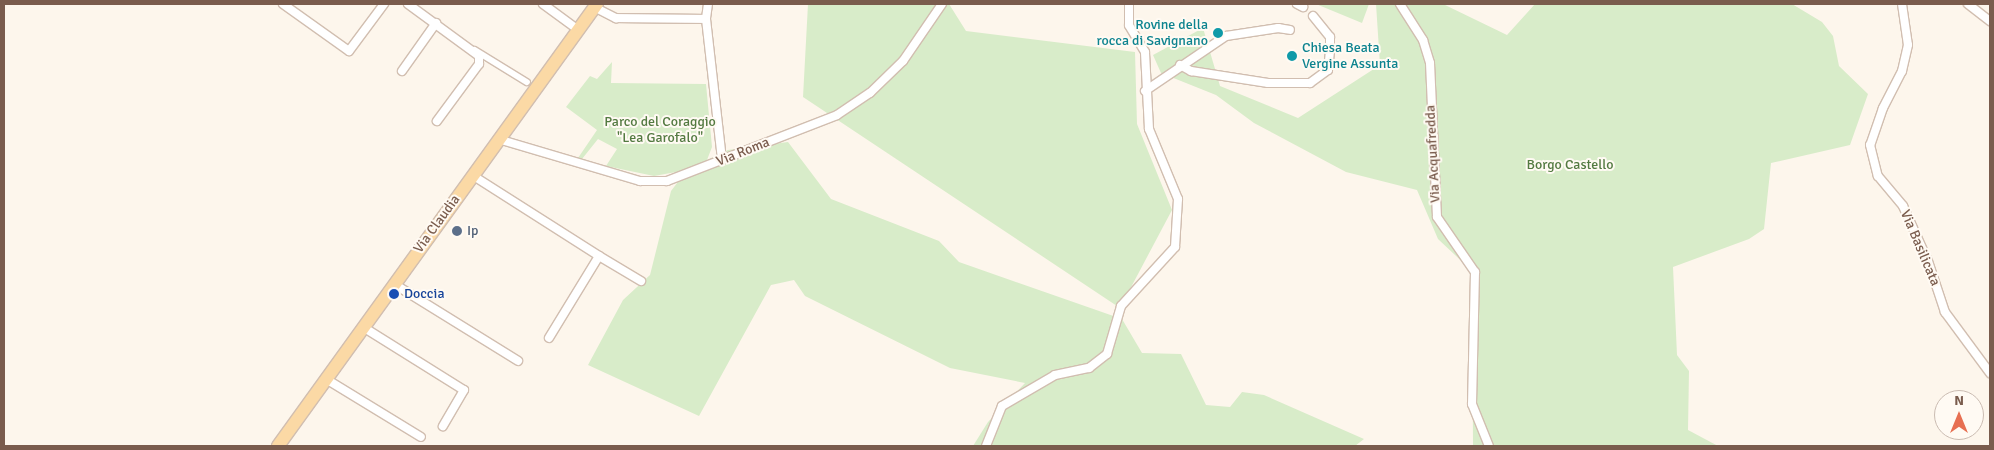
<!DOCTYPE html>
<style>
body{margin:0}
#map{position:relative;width:1994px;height:450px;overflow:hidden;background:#fdf6ec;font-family:Signika,sans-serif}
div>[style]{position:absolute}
.green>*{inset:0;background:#d8ecc9}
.roads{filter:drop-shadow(1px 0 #d1beb0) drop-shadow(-1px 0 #d1beb0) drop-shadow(0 1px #d1beb0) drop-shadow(0 -1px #d1beb0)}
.pedestrian>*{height:5.5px;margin:-2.75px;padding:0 2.75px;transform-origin:2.75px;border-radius:2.75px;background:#fff}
.minor>*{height:8px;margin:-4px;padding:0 4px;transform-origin:4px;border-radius:4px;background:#fff}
.primary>*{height:12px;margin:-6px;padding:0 6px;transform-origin:6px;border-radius:6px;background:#fbd9a5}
.dots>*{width:14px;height:14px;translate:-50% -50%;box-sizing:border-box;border:2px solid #fffaf3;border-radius:50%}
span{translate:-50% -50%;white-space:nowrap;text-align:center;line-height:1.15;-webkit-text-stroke:4px #fffaf3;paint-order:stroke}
.culture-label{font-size:14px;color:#0d838f}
.right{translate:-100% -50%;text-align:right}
.left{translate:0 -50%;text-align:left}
.park-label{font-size:14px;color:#537a41}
.street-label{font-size:14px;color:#7a5c4d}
.service-label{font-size:14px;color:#4e5e75}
.transit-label{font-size:14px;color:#164399}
.frame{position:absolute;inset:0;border:5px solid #7a5c4d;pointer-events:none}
.north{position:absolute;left:1934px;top:390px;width:50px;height:50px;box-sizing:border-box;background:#fffaf3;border:1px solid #cabbb1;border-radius:50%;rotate:0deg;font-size:14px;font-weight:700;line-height:20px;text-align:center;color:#7a5c4d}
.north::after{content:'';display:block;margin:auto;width:18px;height:22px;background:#e76f51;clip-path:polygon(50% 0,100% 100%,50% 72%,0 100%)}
</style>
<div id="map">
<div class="green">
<i style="clip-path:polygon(808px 4px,949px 4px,966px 31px,1135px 52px,1137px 124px,1172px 210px,1120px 308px,803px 97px)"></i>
<i style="clip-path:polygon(1316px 4px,1369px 4px,1362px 23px)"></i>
<i style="clip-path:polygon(1376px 4px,1443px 4px,1507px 35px,1535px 4px,1792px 4px,1822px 22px,1833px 36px,1839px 66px,1868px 94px,1850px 145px,1771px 163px,1764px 229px,1749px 239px,1673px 267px,1677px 355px,1689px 371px,1688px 430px,1718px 446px,1473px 446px,1472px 271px,1438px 239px,1417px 190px,1346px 172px,1254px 123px,1216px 95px,1161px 73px,1153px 55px,1203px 28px,1220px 86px,1298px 118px,1380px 65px)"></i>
<i style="clip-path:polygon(612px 62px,611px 83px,706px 84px,712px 147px,707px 160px,728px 150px,788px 142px,831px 199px,939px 241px,959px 262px,1122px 319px,1142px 353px,1181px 354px,1206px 405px,1230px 407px,1242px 392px,1264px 395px,1364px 439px,1355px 446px,973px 446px,988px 422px,1025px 383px,950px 368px,805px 296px,794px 280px,771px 285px,699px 416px,588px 365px,623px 300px,650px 275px,671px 191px,687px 170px,654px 176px,606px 166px,617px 149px,598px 139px,582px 159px,578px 158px,597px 130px,566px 107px,590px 76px,597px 79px)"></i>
</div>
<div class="roads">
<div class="pedestrian">
<i style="left:475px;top:50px;width:61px;rotate:31.6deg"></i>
</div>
<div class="minor">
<i style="left:283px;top:4px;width:81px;rotate:35.5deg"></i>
<i style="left:349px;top:51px;width:59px;rotate:-53.3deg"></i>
<i style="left:408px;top:4px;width:88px;rotate:36.2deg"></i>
<i style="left:479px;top:56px;width:8px;rotate:90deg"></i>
<i style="left:479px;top:64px;width:71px;rotate:126.4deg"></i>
<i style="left:543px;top:4px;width:42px;rotate:36.3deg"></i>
<i style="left:708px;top:4px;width:15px;rotate:98deg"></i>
<i style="left:706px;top:19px;width:142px;rotate:83.5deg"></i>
<i style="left:1297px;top:4px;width:7px;rotate:27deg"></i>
<i style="left:1400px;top:4px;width:43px;rotate:57.4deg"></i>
<i style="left:1423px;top:40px;width:24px;rotate:73deg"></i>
<i style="left:1430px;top:63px;width:154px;rotate:87.4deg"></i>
<i style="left:1437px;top:217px;width:67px;rotate:55.4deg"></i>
<i style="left:1475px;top:272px;width:132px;rotate:91.3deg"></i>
<i style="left:1472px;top:404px;width:45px;rotate:68deg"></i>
<i style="left:1902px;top:4px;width:41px;rotate:81.7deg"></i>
<i style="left:1908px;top:45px;width:27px;rotate:103deg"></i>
<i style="left:1902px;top:71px;width:42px;rotate:117.2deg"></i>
<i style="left:1883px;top:108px;width:39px;rotate:109deg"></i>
<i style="left:1870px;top:145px;width:32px;rotate:76deg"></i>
<i style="left:1878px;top:176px;width:39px;rotate:50deg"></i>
<i style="left:1903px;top:206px;width:60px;rotate:65.6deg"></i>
<i style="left:1928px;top:261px;width:54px;rotate:71.6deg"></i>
<i style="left:1945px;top:312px;width:76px;rotate:53.6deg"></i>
<i style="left:1968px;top:4px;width:28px;rotate:38deg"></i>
<i style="left:594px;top:7px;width:25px;rotate:27deg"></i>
<i style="left:616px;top:18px;width:90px;rotate:0.6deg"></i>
<i style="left:1180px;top:65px;width:13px;rotate:29deg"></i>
<i style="left:1191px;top:71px;width:78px;rotate:8.9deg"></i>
<i style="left:1268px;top:83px;width:42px"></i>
<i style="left:1310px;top:83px;width:22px;rotate:-36deg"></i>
<i style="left:1328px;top:70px;width:20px;rotate:-84deg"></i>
<i style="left:1330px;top:50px;width:13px;rotate:-90deg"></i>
<i style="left:1330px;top:37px;width:27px;rotate:-129deg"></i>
<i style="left:402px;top:71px;width:59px;rotate:-54.7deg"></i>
<i style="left:1145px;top:91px;width:98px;rotate:-34.2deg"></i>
<i style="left:1226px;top:36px;width:53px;rotate:-8.7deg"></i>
<i style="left:1278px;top:28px;width:12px;rotate:9deg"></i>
<i style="left:498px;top:139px;width:148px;rotate:16.5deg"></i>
<i style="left:640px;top:181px;width:27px"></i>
<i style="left:667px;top:181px;width:182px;rotate:-21.2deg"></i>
<i style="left:837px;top:115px;width:40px;rotate:-34deg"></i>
<i style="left:870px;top:93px;width:46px;rotate:-44.1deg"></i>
<i style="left:903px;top:61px;width:69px;rotate:-55.6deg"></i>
<i style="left:472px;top:175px;width:151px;rotate:32.5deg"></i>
<i style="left:599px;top:256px;width:96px;rotate:121.4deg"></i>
<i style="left:599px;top:256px;width:49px;rotate:30.8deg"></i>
<i style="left:394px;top:284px;width:146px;rotate:31.8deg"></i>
<i style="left:363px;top:327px;width:119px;rotate:32deg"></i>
<i style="left:464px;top:390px;width:42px;rotate:120.3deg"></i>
<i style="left:326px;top:379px;width:111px;rotate:31.4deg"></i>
<i style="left:986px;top:446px;width:43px;rotate:-68.2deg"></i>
<i style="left:1002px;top:406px;width:61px;rotate:-30.3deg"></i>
<i style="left:1055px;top:375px;width:35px;rotate:-12deg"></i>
<i style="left:1089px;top:368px;width:23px;rotate:-38deg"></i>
<i style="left:1107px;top:354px;width:50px;rotate:-73.7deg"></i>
<i style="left:1121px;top:306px;width:80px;rotate:-47.5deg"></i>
<i style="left:1175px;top:247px;width:48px;rotate:-86.4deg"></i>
<i style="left:1178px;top:199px;width:76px;rotate:-112.5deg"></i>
<i style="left:1149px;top:129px;width:77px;rotate:-93deg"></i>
<i style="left:1145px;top:52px;width:31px;rotate:-121deg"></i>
<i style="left:1129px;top:25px;width:21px;rotate:-90deg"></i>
</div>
<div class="primary">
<i style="left:278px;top:446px;width:545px;rotate:-54.18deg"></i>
</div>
</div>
<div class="dots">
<i style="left:1218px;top:33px;background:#0f9aa8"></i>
<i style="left:1292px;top:56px;background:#0f9aa8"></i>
<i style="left:457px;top:231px;background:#5c6f8a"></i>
<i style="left:394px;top:294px;background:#1a4fb4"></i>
</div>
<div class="culture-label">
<span class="right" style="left:1208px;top:33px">Rovine della<br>rocca di Savignano</span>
<span class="left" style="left:1302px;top:56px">Chiesa Beata<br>Vergine Assunta</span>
</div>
<div class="park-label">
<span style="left:660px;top:130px">Parco del Coraggio<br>"Lea Garofalo"</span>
<span style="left:1570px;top:165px">Borgo Castello</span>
</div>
<div class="street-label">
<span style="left:743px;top:152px;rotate:-22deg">Via Roma</span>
<span style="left:1433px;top:154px;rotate:-93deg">Via Acquafredda</span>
<span style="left:437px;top:224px;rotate:-54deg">Via Claudia</span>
<span style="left:1920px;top:248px;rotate:67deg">Via Basilicata</span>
</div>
<div class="service-label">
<span class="left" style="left:467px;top:231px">Ip</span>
</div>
<div class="transit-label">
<span class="left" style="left:404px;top:294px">Doccia</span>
</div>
<div class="frame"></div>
<div class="north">N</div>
</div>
